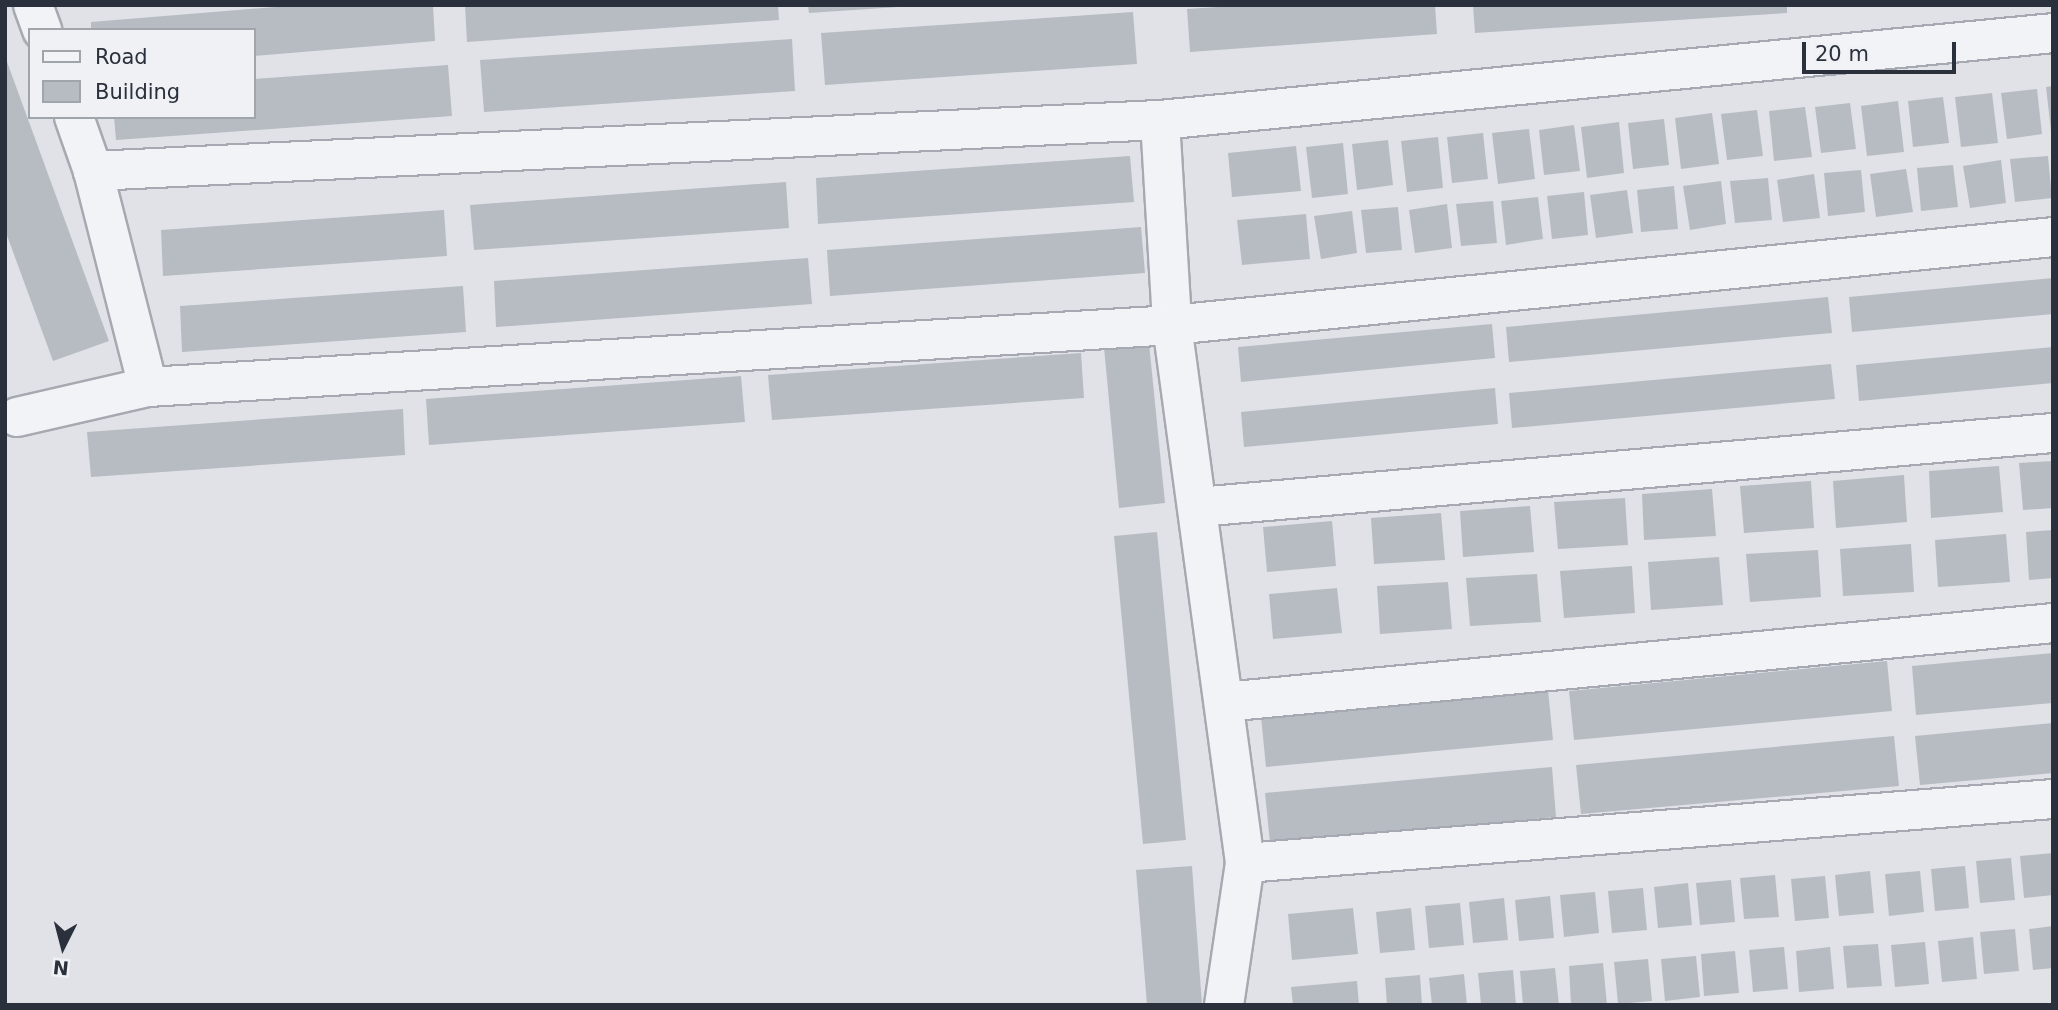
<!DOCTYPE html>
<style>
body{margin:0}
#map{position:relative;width:2058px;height:1010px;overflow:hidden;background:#e0e2e7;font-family:"DejaVu Sans",sans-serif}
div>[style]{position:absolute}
.building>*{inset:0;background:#b7bcc3}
.roads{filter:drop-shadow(2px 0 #a6a9b1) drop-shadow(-2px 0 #a6a9b1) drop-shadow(0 2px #a6a9b1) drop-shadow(0 -2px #a6a9b1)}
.minor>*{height:38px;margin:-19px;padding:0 19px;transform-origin:19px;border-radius:19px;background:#f2f3f6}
span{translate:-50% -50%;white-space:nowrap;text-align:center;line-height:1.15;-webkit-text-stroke:7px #eff1f5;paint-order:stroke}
.frame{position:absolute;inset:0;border:7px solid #2a313d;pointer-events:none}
.legend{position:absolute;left:28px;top:28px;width:228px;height:91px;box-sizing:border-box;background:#eff1f5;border:2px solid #a0a4ab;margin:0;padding:9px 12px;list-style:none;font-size:21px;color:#2a313d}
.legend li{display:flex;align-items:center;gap:14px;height:35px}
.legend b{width:35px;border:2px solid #a0a4ab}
.north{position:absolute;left:28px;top:912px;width:70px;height:70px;-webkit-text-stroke:5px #eff1f5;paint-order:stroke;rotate:186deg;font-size:19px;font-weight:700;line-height:28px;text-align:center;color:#2a313d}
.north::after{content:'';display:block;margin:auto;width:24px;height:32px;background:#2a313d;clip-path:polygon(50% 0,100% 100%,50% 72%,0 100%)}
.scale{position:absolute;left:1802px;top:42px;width:154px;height:32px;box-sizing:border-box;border:4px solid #2a313d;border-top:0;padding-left:9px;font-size:21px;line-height:24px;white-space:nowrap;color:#2a313d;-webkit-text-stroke:5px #eff1f5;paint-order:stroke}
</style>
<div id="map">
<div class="building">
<i style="clip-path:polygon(300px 5px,433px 5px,435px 41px,254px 56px,254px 30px,91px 30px,91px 22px)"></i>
<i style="clip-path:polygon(465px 5px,778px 5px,779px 20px,467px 42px)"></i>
<i style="clip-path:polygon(808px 5px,898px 5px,898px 7px,809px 13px)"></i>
<i style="clip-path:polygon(1249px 5px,1435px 5px,1437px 34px,1190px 52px,1187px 9px)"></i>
<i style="clip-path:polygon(1473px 5px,1787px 5px,1787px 13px,1475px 33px)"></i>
<i style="clip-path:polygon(1133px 12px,1137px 64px,825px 85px,821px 33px)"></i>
<i style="clip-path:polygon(792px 39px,795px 91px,484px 112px,480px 60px)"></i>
<i style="clip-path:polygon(6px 59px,109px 341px,53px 361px,5px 230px)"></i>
<i style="clip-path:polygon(448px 65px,452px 116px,116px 140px,114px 117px,254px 117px,254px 79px)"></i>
<i style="clip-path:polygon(2053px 86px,2053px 131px,2051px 131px,2046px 87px)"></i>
<i style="clip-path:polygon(2037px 89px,2042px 134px,2007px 139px,2001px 93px)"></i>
<i style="clip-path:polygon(1992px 93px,1998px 143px,1961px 147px,1955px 97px)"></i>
<i style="clip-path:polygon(1943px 97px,1949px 143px,1913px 147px,1908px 101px)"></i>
<i style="clip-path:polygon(1898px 101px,1904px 152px,1867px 156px,1861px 106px)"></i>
<i style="clip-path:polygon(1850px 103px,1856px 149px,1821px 153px,1815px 107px)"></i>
<i style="clip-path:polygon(1805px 107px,1812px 157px,1774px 161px,1769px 111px)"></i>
<i style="clip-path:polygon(1757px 110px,1763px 156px,1727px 160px,1721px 114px)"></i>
<i style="clip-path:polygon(1712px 113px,1719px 164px,1681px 169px,1675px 118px)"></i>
<i style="clip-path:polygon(1664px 119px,1669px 165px,1633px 169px,1628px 123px)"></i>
<i style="clip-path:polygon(1619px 122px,1624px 173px,1587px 178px,1581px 127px)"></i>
<i style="clip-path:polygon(1574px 125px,1580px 171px,1544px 175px,1539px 130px)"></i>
<i style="clip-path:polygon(1529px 129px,1535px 179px,1498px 184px,1492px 133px)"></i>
<i style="clip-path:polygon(1483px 133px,1488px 179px,1452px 183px,1447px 137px)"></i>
<i style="clip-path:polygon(1438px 137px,1443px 188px,1407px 192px,1401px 141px)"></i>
<i style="clip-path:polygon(1388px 140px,1393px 185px,1357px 190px,1352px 144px)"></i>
<i style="clip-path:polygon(1343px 143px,1348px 194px,1312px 198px,1306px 147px)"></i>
<i style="clip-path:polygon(1296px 146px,1301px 191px,1232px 197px,1228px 153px)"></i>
<i style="clip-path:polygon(1130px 156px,1134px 202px,818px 224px,816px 178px)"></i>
<i style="clip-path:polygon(2048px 156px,2052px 198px,2015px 202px,2010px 159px)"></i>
<i style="clip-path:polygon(2001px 160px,2006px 203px,1970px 208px,1963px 166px)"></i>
<i style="clip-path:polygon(1953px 165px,1958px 207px,1921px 211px,1917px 168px)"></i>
<i style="clip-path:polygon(1906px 169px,1913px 212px,1876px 217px,1870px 174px)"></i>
<i style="clip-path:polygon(1861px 170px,1865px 212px,1828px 216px,1824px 173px)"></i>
<i style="clip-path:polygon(1814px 174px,1820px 218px,1783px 222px,1777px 180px)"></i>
<i style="clip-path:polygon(1768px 178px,1772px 220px,1735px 223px,1730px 181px)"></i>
<i style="clip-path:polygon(1721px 181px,1726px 224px,1690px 230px,1683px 186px)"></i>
<i style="clip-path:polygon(786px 182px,789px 228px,474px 250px,470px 205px)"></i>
<i style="clip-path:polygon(1674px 186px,1678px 229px,1641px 232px,1637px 190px)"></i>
<i style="clip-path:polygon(1627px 190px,1633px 233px,1596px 238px,1590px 195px)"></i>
<i style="clip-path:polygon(1584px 192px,1588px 235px,1552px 239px,1547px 196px)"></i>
<i style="clip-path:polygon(1538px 197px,1543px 239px,1506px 245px,1501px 201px)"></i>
<i style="clip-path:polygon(1493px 201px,1497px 243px,1461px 246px,1456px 204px)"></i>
<i style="clip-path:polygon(1447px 204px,1452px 248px,1415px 253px,1409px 210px)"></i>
<i style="clip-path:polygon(1398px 207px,1402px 250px,1366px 253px,1361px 210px)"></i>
<i style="clip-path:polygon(444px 210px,447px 256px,163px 276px,161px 230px)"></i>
<i style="clip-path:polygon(1352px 211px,1357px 253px,1321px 259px,1314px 216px)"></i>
<i style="clip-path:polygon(1306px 214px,1310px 259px,1242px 265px,1237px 220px)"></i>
<i style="clip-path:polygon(1141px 227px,1145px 273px,830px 296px,827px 250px)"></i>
<i style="clip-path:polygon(808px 258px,812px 304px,496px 327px,494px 281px)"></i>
<i style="clip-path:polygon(2053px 278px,2053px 314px,1852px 332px,1849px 297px)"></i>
<i style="clip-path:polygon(463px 286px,466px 332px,182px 352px,180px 306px)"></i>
<i style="clip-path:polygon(1828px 297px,1832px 333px,1509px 362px,1506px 327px)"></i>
<i style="clip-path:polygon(1492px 324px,1495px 358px,1241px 382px,1238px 347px)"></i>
<i style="clip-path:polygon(1149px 343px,1165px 503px,1119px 508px,1104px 347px)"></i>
<i style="clip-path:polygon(2053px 347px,2053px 383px,1859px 401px,1856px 365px)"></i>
<i style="clip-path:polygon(1081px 353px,1084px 398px,772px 420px,768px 375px)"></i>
<i style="clip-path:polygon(1831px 364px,1835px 399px,1512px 428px,1509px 393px)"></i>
<i style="clip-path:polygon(741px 376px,745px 422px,429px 445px,426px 399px)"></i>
<i style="clip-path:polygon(1495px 388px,1498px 424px,1244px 447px,1241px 412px)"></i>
<i style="clip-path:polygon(403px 409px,405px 455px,91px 477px,87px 432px)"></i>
<i style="clip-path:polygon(2053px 461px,2053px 508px,2023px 510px,2019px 463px)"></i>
<i style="clip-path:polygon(1999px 466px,2003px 512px,1931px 518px,1929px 471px)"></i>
<i style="clip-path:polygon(1904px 475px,1907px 522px,1836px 528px,1833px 481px)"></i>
<i style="clip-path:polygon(1811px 481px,1814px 528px,1744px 533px,1740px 486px)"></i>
<i style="clip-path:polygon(1712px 489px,1716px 536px,1644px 540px,1642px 494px)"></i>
<i style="clip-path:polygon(1625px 498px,1628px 545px,1558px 549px,1554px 502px)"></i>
<i style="clip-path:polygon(1530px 506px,1534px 552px,1463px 557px,1460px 511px)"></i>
<i style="clip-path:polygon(1441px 513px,1445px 560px,1374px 564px,1371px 518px)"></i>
<i style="clip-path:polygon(1332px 521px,1336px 566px,1267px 572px,1263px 527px)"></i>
<i style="clip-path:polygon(2053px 530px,2053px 578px,2029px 580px,2026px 532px)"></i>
<i style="clip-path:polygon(1157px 532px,1186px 840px,1143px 844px,1114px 536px)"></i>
<i style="clip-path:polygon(2006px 534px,2010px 582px,1938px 587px,1935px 540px)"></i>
<i style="clip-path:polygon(1911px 544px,1914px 592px,1843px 596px,1840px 549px)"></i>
<i style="clip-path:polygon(1818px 550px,1821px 597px,1750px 602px,1746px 554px)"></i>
<i style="clip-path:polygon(1719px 557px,1723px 605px,1651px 610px,1648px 562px)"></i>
<i style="clip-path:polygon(1632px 566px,1635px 613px,1564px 618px,1560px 571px)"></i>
<i style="clip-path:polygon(1537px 574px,1541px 622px,1470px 626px,1466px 578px)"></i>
<i style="clip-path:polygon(1448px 582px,1452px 629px,1380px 634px,1377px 586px)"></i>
<i style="clip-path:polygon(1337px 588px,1342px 633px,1273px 639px,1269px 594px)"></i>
<i style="clip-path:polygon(2053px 653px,2053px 703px,1916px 715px,1912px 666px)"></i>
<i style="clip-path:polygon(1887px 661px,1892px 711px,1574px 740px,1569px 691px)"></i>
<i style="clip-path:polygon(1548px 690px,1553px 740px,1266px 767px,1261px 717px)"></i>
<i style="clip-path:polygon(2053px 723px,2053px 773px,1920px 785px,1915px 736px)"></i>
<i style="clip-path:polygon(1894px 736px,1899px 786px,1581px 814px,1576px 765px)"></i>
<i style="clip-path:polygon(1552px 767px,1556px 817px,1270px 843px,1265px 793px)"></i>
<i style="clip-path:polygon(2053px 853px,2053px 895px,2024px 898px,2020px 856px)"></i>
<i style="clip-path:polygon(2011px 858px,2015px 900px,1980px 903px,1976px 861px)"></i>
<i style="clip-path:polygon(1192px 866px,1202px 1005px,1147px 1005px,1136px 870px)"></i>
<i style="clip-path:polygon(1965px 866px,1969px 908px,1935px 911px,1931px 869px)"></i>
<i style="clip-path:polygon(1870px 871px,1874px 913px,1839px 916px,1835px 875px)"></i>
<i style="clip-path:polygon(1920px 871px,1924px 912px,1889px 916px,1885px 874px)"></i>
<i style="clip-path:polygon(1775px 875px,1779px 917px,1744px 919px,1740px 878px)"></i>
<i style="clip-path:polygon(1825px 876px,1829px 918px,1795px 921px,1791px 879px)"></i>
<i style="clip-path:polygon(1731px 880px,1735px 922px,1700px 925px,1696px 883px)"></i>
<i style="clip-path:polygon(1688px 883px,1692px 925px,1658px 928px,1654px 887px)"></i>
<i style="clip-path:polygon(1643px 888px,1647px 930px,1612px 933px,1608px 891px)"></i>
<i style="clip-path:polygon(1595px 892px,1599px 933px,1564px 937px,1560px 895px)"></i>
<i style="clip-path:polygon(1550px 896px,1554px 938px,1519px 941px,1515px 900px)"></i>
<i style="clip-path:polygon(1504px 898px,1508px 940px,1473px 943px,1469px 902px)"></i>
<i style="clip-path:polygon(1460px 903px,1464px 945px,1429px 948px,1425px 906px)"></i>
<i style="clip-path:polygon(1353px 908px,1358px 954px,1292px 960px,1288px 914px)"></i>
<i style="clip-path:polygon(1411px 908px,1415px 950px,1380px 953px,1376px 912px)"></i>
<i style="clip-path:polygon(2053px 926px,2053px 968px,2033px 970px,2029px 929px)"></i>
<i style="clip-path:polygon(2015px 929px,2019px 971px,1984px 974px,1980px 932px)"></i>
<i style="clip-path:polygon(1973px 937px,1977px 979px,1942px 982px,1938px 941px)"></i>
<i style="clip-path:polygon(1925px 942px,1929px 984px,1895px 987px,1891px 945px)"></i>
<i style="clip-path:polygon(1878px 944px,1882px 986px,1847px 988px,1843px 946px)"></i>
<i style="clip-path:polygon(1784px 947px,1788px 989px,1753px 992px,1749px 950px)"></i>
<i style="clip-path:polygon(1830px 947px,1834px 989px,1799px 992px,1796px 951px)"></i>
<i style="clip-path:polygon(1735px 951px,1739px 993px,1704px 996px,1701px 954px)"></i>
<i style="clip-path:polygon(1696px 956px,1700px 997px,1665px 1001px,1661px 959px)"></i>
<i style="clip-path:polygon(1648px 959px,1652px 1001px,1618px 1004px,1614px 962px)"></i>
<i style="clip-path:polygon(1603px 963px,1607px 1005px,1571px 1005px,1569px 966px)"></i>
<i style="clip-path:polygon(1555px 968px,1559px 1005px,1523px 1005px,1520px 971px)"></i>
<i style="clip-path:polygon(1513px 970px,1516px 1005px,1481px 1005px,1478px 973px)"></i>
<i style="clip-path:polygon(1464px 974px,1467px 1005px,1432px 1005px,1429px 978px)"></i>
<i style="clip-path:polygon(1420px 975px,1422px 1005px,1387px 1005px,1385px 978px)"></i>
<i style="clip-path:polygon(1357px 981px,1359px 1005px,1293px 1005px,1291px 987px)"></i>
</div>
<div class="roads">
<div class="minor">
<i style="left:33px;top:5px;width:27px;rotate:70deg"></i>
<i style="left:74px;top:117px;width:57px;rotate:70.6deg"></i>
<i style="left:93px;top:171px;width:223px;rotate:75.7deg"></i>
<i style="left:1160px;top:120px;width:205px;rotate:86.6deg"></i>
<i style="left:1172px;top:325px;width:543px;rotate:82.27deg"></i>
<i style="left:1245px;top:863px;width:144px;rotate:98.4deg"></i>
<i style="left:93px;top:171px;width:1068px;rotate:-2.74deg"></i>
<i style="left:1160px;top:120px;width:897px;rotate:-5.56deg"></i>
<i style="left:17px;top:417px;width:134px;rotate:-12.9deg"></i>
<i style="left:148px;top:387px;width:1026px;rotate:-3.46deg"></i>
<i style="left:1172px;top:325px;width:885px;rotate:-5.7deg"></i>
<i style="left:1198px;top:507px;width:858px;rotate:-4.95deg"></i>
<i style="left:1224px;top:702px;width:833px;rotate:-5.44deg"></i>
<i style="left:1245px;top:863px;width:811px;rotate:-4.53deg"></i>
</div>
</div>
<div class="frame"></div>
<ul class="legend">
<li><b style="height:9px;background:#f2f3f6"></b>Road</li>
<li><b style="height:19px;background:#b7bcc3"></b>Building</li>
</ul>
<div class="north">N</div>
<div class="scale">20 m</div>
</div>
